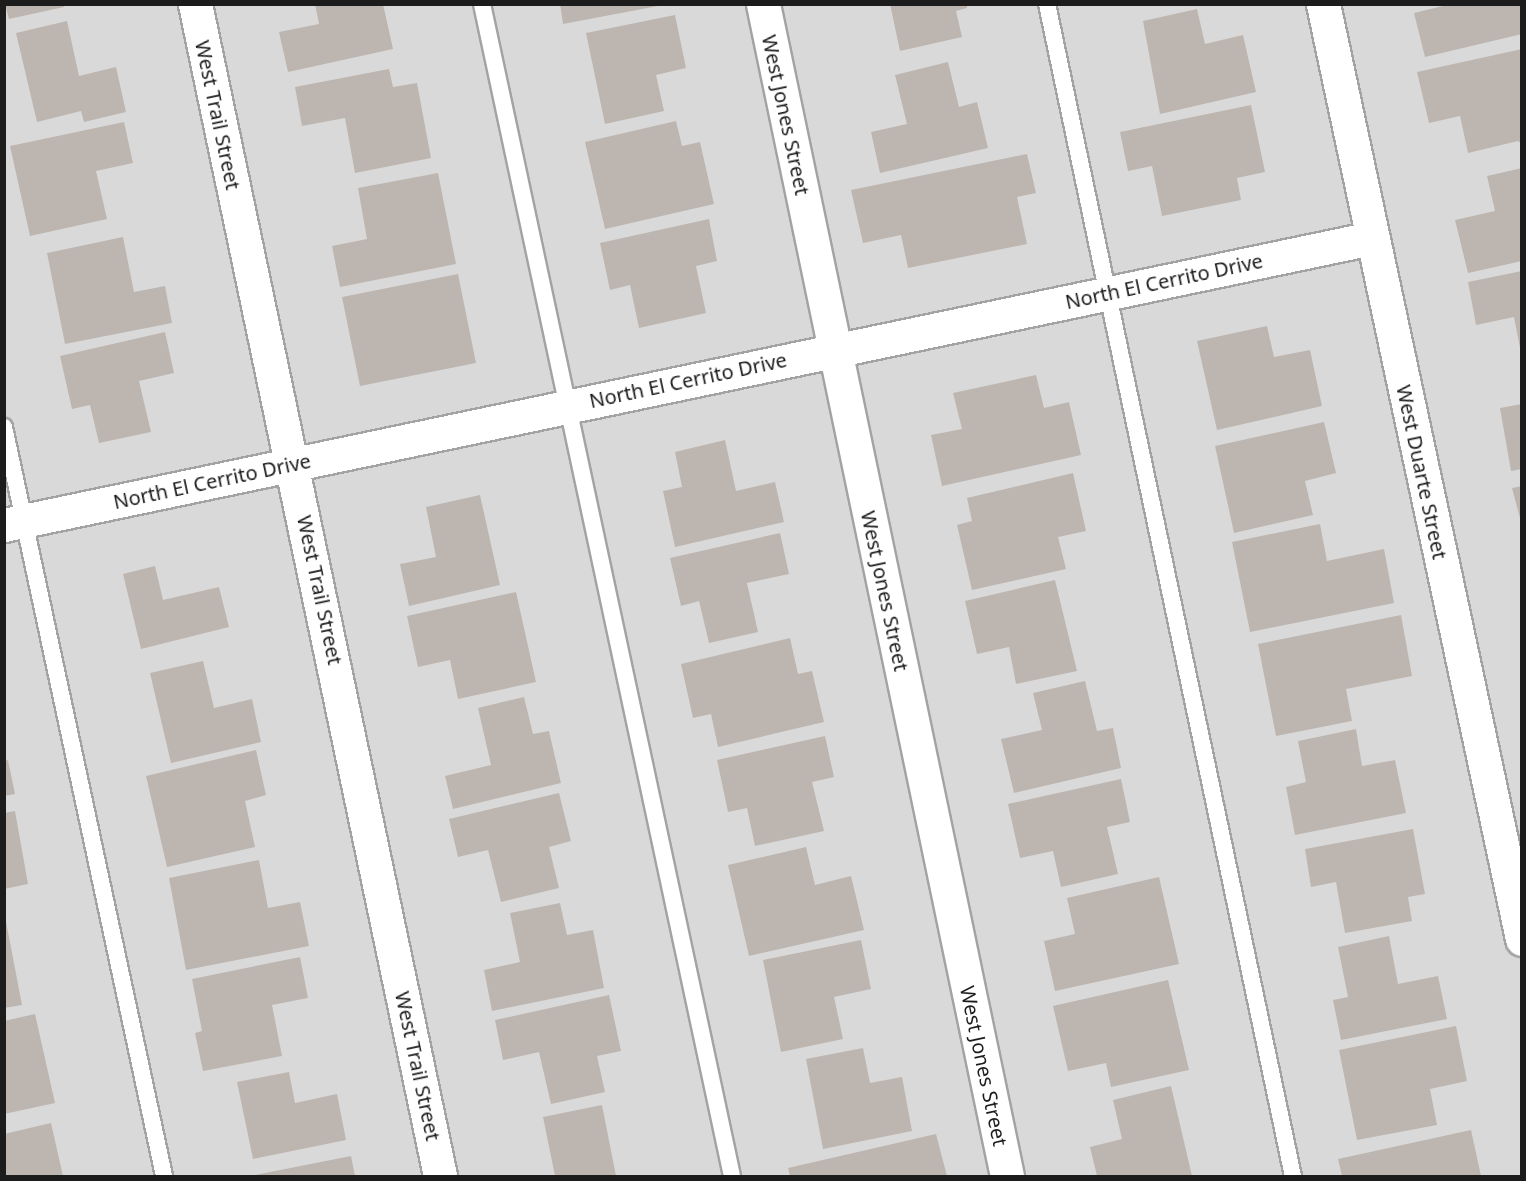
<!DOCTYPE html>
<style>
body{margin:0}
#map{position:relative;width:1526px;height:1181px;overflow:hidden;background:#edeae3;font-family:"Noto Sans",sans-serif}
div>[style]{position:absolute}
.residential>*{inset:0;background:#dad9d9}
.building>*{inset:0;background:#bdb6b0}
.roads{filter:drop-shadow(2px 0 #a3a3a3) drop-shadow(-2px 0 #a3a3a3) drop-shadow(0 2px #a3a3a3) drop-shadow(0 -2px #a3a3a3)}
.lane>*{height:16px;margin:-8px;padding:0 8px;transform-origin:8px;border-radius:8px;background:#fff}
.street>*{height:33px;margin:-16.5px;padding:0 16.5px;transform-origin:16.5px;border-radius:16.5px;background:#fff}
span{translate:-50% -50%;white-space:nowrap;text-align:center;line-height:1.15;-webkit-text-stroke:4.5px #fff;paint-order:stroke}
.street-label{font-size:20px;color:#1c1c1c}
.frame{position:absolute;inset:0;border:6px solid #1c1c1c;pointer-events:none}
</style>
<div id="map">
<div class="residential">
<i style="clip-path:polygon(5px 5px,1521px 5px,1521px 1176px,5px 1176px)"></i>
</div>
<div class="building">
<i style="clip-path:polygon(5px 4px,64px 4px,64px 7px,9px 19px)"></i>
<i style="clip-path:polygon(315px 4px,383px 4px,393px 49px,288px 72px,279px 32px,319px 24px)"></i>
<i style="clip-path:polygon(560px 4px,658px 4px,658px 6px,563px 24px)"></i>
<i style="clip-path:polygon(890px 4px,967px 4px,967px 8px,956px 11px,962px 37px,900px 51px)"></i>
<i style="clip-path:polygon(1451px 4px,1522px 4px,1522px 34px,1425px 57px,1414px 13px)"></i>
<i style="clip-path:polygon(1197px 9px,1205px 44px,1243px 35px,1256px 92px,1160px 114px,1143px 21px)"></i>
<i style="clip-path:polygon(675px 15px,686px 68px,656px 75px,664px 111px,605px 124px,586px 33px)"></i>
<i style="clip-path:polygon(67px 21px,79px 76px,116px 67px,126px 112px,84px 122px,81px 111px,37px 122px,16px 33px)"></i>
<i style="clip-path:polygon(1522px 49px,1522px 144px,1518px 141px,1468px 153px,1460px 116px,1429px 123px,1417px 72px)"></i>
<i style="clip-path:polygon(948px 62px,959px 107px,977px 102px,988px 148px,880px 173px,871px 132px,907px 124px,895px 75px)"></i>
<i style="clip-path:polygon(389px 69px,393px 87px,417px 83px,431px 158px,355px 173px,345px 118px,302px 126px,295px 87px)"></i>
<i style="clip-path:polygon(1251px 105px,1265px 172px,1237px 178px,1241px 200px,1162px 216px,1152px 166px,1128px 171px,1120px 132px)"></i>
<i style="clip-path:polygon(676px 121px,682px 146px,700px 142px,714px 204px,605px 229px,585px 142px)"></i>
<i style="clip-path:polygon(124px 122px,133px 163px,96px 171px,107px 219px,30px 236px,10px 146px)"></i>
<i style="clip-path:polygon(1027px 154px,1036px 193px,1017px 197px,1027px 244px,908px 268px,901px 235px,863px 243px,851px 190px)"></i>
<i style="clip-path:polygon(1522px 168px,1522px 261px,1468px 273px,1455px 220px,1495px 211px,1487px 176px)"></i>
<i style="clip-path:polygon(438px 173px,456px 264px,340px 287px,332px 246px,367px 239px,358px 188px)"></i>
<i style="clip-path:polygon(709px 219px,717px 261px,696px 266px,706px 313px,639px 328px,630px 285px,610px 290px,600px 243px)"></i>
<i style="clip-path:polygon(123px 237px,134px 292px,165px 286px,172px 323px,65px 344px,47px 253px)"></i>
<i style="clip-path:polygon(1522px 271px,1522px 348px,1520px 348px,1514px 317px,1476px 325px,1468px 282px)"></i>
<i style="clip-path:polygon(458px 274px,476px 363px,360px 386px,342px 297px)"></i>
<i style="clip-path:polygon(1267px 326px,1274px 357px,1310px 350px,1322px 406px,1217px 430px,1197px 341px)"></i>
<i style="clip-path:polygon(165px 332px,174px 373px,139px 381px,151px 432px,99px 443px,90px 405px,72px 409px,60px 356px)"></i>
<i style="clip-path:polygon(1036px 375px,1044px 408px,1069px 402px,1081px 455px,942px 486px,931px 435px,962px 429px,953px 393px)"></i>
<i style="clip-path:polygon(1522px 404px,1522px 469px,1511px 471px,1500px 408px)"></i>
<i style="clip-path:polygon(1324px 422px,1336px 473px,1305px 481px,1313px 515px,1234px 533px,1215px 446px)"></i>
<i style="clip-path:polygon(725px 440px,736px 491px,775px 482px,784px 522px,675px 547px,663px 491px,682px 487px,675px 452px)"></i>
<i style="clip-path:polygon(1073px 473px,1086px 531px,1058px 537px,1066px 569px,972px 590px,957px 525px,972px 521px,967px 498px)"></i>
<i style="clip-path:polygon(1522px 486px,1522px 522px,1521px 522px,1512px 488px)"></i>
<i style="clip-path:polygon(480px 495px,500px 585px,409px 606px,400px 564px,436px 557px,426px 507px)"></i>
<i style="clip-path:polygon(1320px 524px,1327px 561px,1384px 549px,1394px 603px,1250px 632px,1232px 542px)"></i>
<i style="clip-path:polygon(780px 533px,789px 574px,747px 583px,758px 632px,709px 643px,699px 601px,681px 606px,670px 558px)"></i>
<i style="clip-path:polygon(155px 566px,163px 600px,219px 587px,229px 627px,141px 649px,123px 574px)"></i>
<i style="clip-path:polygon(1055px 580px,1077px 671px,1016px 684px,1009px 647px,977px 654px,965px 601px)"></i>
<i style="clip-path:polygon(516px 592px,536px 682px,458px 699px,450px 660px,418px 667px,407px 616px)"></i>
<i style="clip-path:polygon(1401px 615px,1412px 676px,1346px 689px,1352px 721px,1276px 736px,1258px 644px)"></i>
<i style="clip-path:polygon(790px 638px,798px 674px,812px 671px,824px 722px,718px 747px,711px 714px,693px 718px,681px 664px)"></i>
<i style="clip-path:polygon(203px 661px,214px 708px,252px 699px,261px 742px,171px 763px,150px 673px)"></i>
<i style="clip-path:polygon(1085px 681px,1097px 731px,1113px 728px,1121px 768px,1014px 793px,1001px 739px,1042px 730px,1033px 693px)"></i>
<i style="clip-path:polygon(524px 697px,533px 734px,549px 731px,561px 783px,453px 809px,445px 776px,491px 765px,478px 708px)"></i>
<i style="clip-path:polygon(1356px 729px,1362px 766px,1395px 760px,1406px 813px,1295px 835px,1286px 787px,1306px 782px,1298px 741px)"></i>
<i style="clip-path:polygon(825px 736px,834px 777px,812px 782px,824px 831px,755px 846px,747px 808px,728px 812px,717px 760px)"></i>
<i style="clip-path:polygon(256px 750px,266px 795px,245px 801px,255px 847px,167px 867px,146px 776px)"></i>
<i style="clip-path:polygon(8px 760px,15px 794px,4px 796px,4px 761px)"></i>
<i style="clip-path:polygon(1121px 779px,1130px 822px,1107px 827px,1118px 874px,1061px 887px,1053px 851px,1020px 858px,1008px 804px)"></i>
<i style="clip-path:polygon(559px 793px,571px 841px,549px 847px,559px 888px,501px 902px,488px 850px,458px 857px,449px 819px)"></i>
<i style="clip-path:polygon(15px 811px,28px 884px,4px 889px,4px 813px)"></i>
<i style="clip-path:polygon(1413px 829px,1425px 894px,1408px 897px,1412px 921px,1345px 933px,1336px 882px,1311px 887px,1305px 849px)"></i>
<i style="clip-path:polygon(806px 847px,815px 885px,851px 876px,864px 930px,749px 956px,728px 865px)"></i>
<i style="clip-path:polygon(259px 860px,268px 908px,300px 902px,309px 946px,186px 970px,169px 878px)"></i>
<i style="clip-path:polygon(1159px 877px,1179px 964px,1055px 991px,1044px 941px,1075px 934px,1067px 898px)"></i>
<i style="clip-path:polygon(560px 903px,567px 935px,593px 930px,604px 988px,492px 1011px,484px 970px,520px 962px,510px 913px)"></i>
<i style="clip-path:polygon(4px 911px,22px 1005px,4px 1008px)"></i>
<i style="clip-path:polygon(1389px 936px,1398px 984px,1438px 976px,1447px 1019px,1341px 1040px,1333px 1000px,1348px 997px,1338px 947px)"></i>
<i style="clip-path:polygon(861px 940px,871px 989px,834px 997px,843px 1039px,781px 1052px,763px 960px)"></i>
<i style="clip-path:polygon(300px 957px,308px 998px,272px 1005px,282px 1056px,203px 1071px,195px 1033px,202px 1031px,192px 979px)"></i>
<i style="clip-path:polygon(1168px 980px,1189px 1070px,1111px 1087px,1106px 1063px,1068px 1071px,1053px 1006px)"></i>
<i style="clip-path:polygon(609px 995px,621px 1051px,597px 1056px,605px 1092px,551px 1104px,539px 1052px,503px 1060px,495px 1020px)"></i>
<i style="clip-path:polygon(35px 1014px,55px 1103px,4px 1114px,4px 1021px)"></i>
<i style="clip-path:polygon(1456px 1026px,1467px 1081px,1430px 1089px,1437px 1125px,1357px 1140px,1339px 1050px)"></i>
<i style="clip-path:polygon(863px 1048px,870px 1083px,902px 1077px,912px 1131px,823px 1149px,806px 1059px)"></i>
<i style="clip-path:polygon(289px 1072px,295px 1103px,337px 1094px,346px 1140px,253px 1159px,237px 1082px)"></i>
<i style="clip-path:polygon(1171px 1086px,1192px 1176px,1097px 1176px,1090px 1147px,1122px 1139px,1113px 1100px)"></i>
<i style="clip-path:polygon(602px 1105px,616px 1176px,555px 1176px,543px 1117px)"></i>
<i style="clip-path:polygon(51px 1123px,63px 1176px,4px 1176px,4px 1134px)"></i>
<i style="clip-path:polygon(1471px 1130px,1481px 1176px,1342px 1176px,1338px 1159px)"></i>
<i style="clip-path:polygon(936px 1134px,947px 1176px,790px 1176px,788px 1168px)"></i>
<i style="clip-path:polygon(351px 1156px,355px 1176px,255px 1176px,255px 1175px)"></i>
</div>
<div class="roads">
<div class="lane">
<i style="left:482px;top:4px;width:1198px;rotate:77.96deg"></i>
<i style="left:1047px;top:4px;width:1198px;rotate:78.15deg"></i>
<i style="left:4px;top:427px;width:766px;rotate:77.94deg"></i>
</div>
<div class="street">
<i style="left:195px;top:4px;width:1197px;rotate:78.19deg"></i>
<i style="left:763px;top:4px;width:1197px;rotate:78.24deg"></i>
<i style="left:1323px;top:4px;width:956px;rotate:77.98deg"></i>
<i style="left:4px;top:525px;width:1398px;rotate:-11.85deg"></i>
</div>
</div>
<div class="street-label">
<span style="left:218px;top:115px;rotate:78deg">West Trail Street</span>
<span style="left:786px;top:115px;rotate:78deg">West Jones Street</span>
<span style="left:1164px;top:281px;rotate:-12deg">North El Cerrito Drive</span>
<span style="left:688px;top:380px;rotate:-12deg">North El Cerrito Drive</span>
<span style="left:1422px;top:472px;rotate:78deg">West Duarte Street</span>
<span style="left:212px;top:481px;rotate:-12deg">North El Cerrito Drive</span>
<span style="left:320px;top:590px;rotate:78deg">West Trail Street</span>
<span style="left:885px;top:591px;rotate:78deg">West Jones Street</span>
<span style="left:418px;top:1066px;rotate:78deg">West Trail Street</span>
<span style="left:984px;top:1066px;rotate:78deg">West Jones Street</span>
</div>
<div class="frame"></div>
</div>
